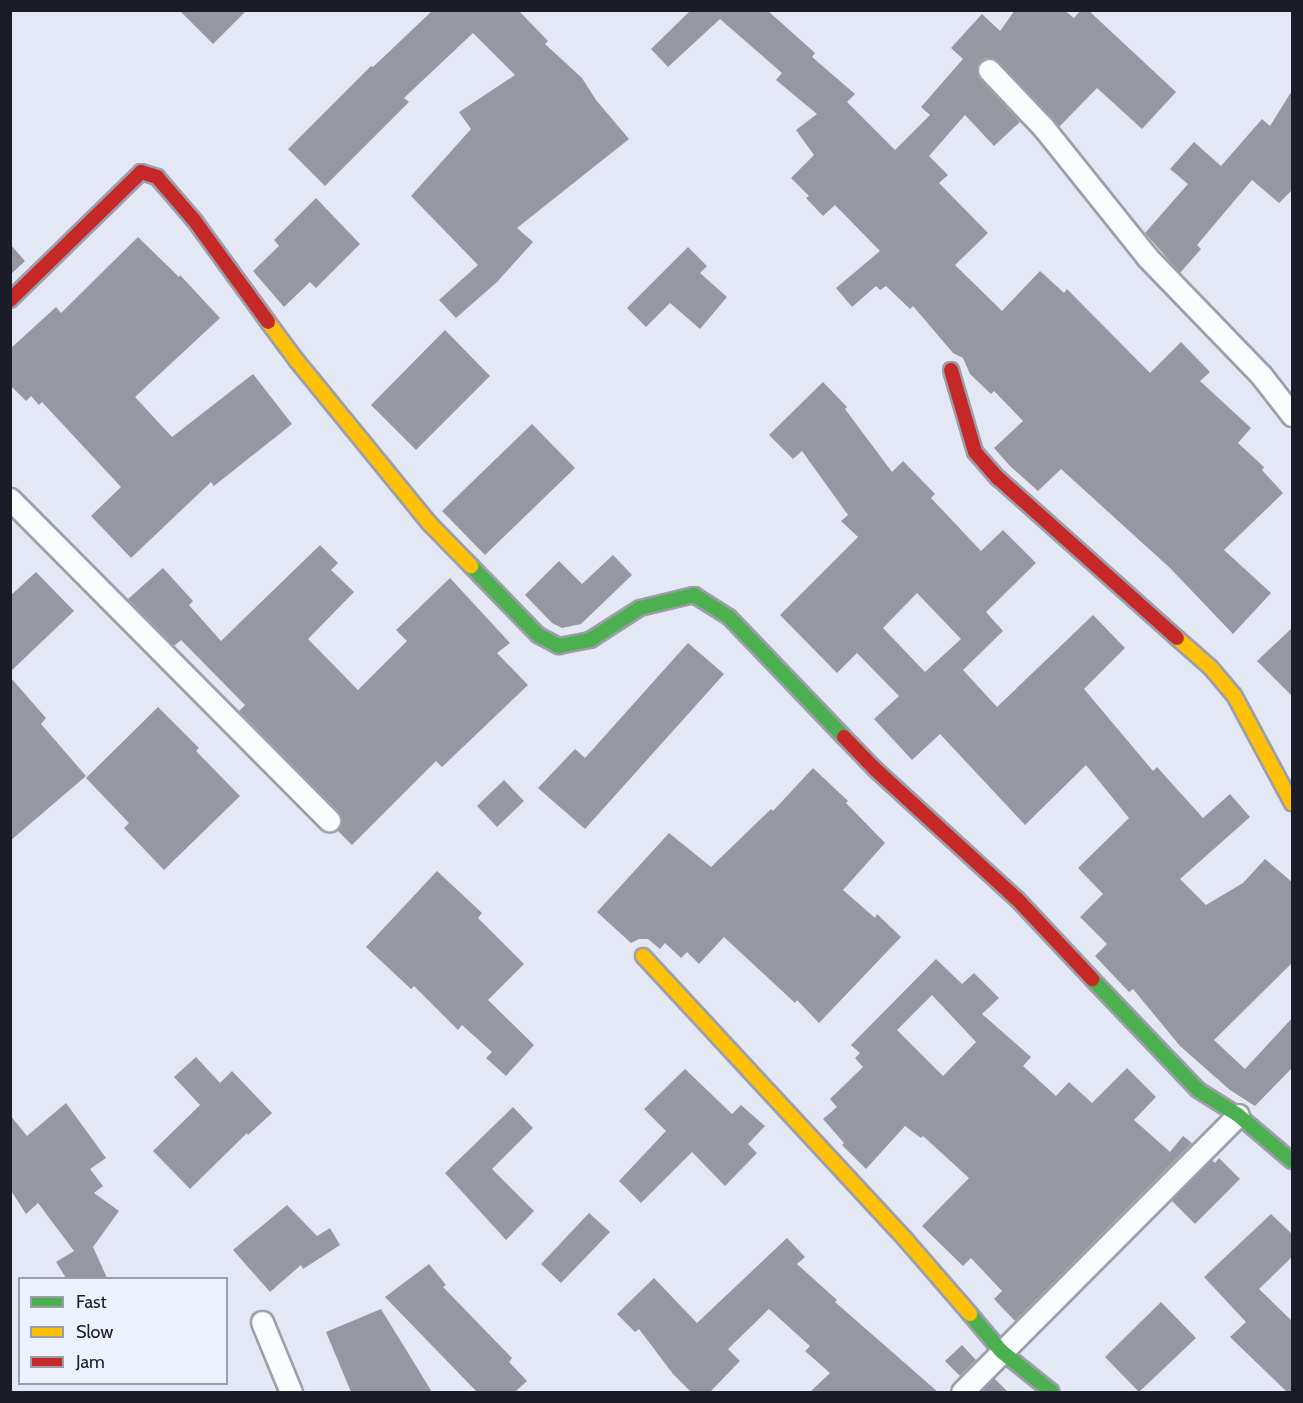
<!DOCTYPE html>
<style>
body{margin:0}
#map{position:relative;width:1303px;height:1403px;overflow:hidden;background:#e4e8f5;font-family:Cabin,sans-serif}
div>[style]{position:absolute}
.building>*{inset:0;background:#9797a1}
.roads{filter:drop-shadow(2px 0 #9c9faa) drop-shadow(-2px 0 #9c9faa) drop-shadow(0 2px #9c9faa) drop-shadow(0 -2px #9c9faa)}
.street>*{height:21px;margin:-10.5px;padding:0 10.5px;transform-origin:10.5px;border-radius:10.5px;background:#fbfcfe}
.fast>*{height:14px;margin:-7px;padding:0 7px;transform-origin:7px;border-radius:7px;background:#4caf50}
.slow>*{height:14px;margin:-7px;padding:0 7px;transform-origin:7px;border-radius:7px;background:#ffc107}
.jam>*{height:14px;margin:-7px;padding:0 7px;transform-origin:7px;border-radius:7px;background:#c62828}
span{translate:-50% -50%;white-space:nowrap;text-align:center;line-height:1.15;-webkit-text-stroke:6px #eef2fe;paint-order:stroke}
.frame{position:absolute;inset:0;border:12px solid #1a1d28;pointer-events:none}
.legend{position:absolute;left:18px;top:1277px;width:210px;height:108px;box-sizing:border-box;background:#eef2fe;border:2px solid #999da8;margin:0;padding:8px 10px;list-style:none;font-size:18px;color:#1a1d28}
.legend li{display:flex;align-items:center;gap:12px;height:30px}
.legend b{width:30px;border:2px solid #999da8}
</style>
<div id="map">
<div class="building">
<i style="clip-path:polygon(179px 10px,247px 10px,213px 44px)"></i>
<i style="clip-path:polygon(433px 10px,518px 10px,548px 41px,545px 44px,582px 78px,596px 100px,629px 139px,517px 228px,533px 242px,497px 282px,456px 318px,439px 300px,478px 265px,411px 196px,471px 129px,459px 112px,515px 75px,473px 33px,404px 98px,409px 102px,325px 186px,288px 149px,371px 66px,373px 67px)"></i>
<i style="clip-path:polygon(691px 10px,767px 10px,815px 53px,812px 57px,855px 94px,847px 102px,895px 150px,930px 115px,921px 107px,963px 59px,951px 48px,982px 14px,1000px 31px,1015px 10px,1064px 10px,1074px 18px,1081px 10px,1088px 10px,1176px 92px,1142px 129px,1097px 88px,1059px 127px,998px 61px,985px 58px,977px 67px,979px 78px,1020px 122px,994px 146px,965px 115px,929px 156px,948px 175px,939px 183px,988px 233px,955px 265px,1002px 311px,1040px 271px,1064px 293px,1067px 289px,1150px 373px,1181px 342px,1210px 372px,1200px 381px,1251px 428px,1238px 443px,1264px 467px,1262px 470px,1283px 493px,1224px 550px,1271px 593px,1233px 634px,1170px 568px,1061px 469px,1038px 491px,1010px 466px,994px 448px,1023px 421px,994px 391px,991px 394px,970px 374px,963px 358px,953px 353px,913px 306px,910px 309px,886px 286px,880px 290px,876px 286px,852px 307px,836px 288px,880px 251px,835px 205px,823px 216px,806px 198px,809px 196px,791px 178px,814px 155px,796px 130px,817px 114px,776px 80px,782px 73px,720px 19px,668px 67px,651px 49px)"></i>
<i style="clip-path:polygon(1293px 89px,1293px 189px,1279px 203px,1252px 180px,1197px 245px,1201px 249px,1180px 273px,1145px 233px,1188px 184px,1170px 169px,1194px 142px,1221px 166px,1262px 119px,1270px 126px)"></i>
<i style="clip-path:polygon(316px 198px,360px 244px,316px 288px,310px 282px,284px 307px,253px 271px,279px 246px,274px 240px)"></i>
<i style="clip-path:polygon(138px 237px,179px 277px,180px 275px,220px 318px,135px 397px,172px 437px,253px 374px,292px 424px,214px 486px,211px 482px,131px 558px,91px 516px,121px 487px,42px 402px,39px 405px,31px 396px,26px 401px,10px 385px,10px 349px,56px 307px,61px 313px)"></i>
<i style="clip-path:polygon(10px 244px,25px 261px,10px 275px)"></i>
<i style="clip-path:polygon(688px 247px,707px 266px,700px 273px,727px 297px,700px 329px,670px 303px,646px 327px,627px 308px)"></i>
<i style="clip-path:polygon(445px 330px,490px 376px,416px 450px,371px 405px)"></i>
<i style="clip-path:polygon(evenodd,823px 382px,847px 407px,845px 409px,892px 472px,903px 461px,935px 494px,931px 498px,981px 551px,1003px 530px,1036px 563px,986px 612px,1003px 631px,963px 670px,997px 707px,1093px 615px,1125px 648px,1084px 689px,1153px 771px,1157px 767px,1203px 818px,1230px 794px,1250px 817px,1180px 879px,1206px 905px,1243px 883px,1265px 859px,1293px 883px,1293px 962px,1214px 1040px,1245px 1069px,1293px 1017px,1293px 1067px,1255px 1106px,1230px 1090px,1180px 1046px,1133px 989px,1129px 992px,1095px 956px,1107px 944px,1080px 917px,1103px 894px,1078px 868px,1129px 818px,1086px 765px,1025px 825px,940px 734px,912px 760px,874px 719px,899px 696px,857px 653px,837px 673px,780px 615px,858px 537px,841px 521px,848px 515px,802px 451px,793px 459px,769px 435px,823px 382px,917px 593px,961px 639px,925px 672px,883px 628px,917px 593px)"></i>
<i style="clip-path:polygon(532px 424px,575px 468px,485px 555px,442px 511px)"></i>
<i style="clip-path:polygon(320px 545px,338px 563px,331px 570px,354px 592px,308px 639px,358px 690px,407px 641px,396px 630px,450px 578px,510px 643px,497px 653px,528px 685px,442px 767px,436px 761px,352px 845px,337px 830px,341px 823px,338px 811px,239px 711px,245px 705px,181px 640px,174px 646px,128px 599px,163px 568px,193px 601px,189px 605px,221px 641px)"></i>
<i style="clip-path:polygon(613px 555px,632px 575px,581px 624px,562px 628px,552px 623px,525px 595px,559px 561px,582px 584px)"></i>
<i style="clip-path:polygon(36px 572px,74px 611px,10px 672px,10px 596px)"></i>
<i style="clip-path:polygon(1293px 627px,1293px 697px,1257px 661px)"></i>
<i style="clip-path:polygon(688px 643px,724px 674px,585px 829px,538px 788px,575px 749px,585px 758px)"></i>
<i style="clip-path:polygon(10px 677px,46px 718px,41px 724px,86px 776px,10px 841px)"></i>
<i style="clip-path:polygon(158px 707px,199px 748px,196px 751px,240px 796px,164px 870px,124px 828px,129px 823px,86px 778px)"></i>
<i style="clip-path:polygon(813px 768px,848px 801px,846px 803px,885px 843px,843px 890px,875px 918px,877px 914px,901px 937px,819px 1023px,797px 1000px,795px 1003px,724px 937px,699px 964px,687px 952px,681px 958px,665px 943px,660px 949px,648px 939px,639px 939px,631px 943px,597px 912px,669px 833px,711px 867px,771px 809px,773px 811px)"></i>
<i style="clip-path:polygon(504px 780px,524px 801px,497px 827px,477px 806px)"></i>
<i style="clip-path:polygon(437px 871px,482px 913px,478px 918px,524px 964px,488px 1000px,534px 1045px,506px 1076px,486px 1058px,492px 1052px,462px 1025px,458px 1030px,414px 986px,411px 989px,366px 947px)"></i>
<i style="clip-path:polygon(evenodd,936px 959px,962px 984px,974px 973px,999px 998px,982px 1014px,1031px 1057px,1023px 1066px,1056px 1096px,1069px 1082px,1092px 1103px,1127px 1068px,1156px 1097px,1134px 1120px,1170px 1152px,1183px 1136px,1192px 1143px,1015px 1321px,994px 1299px,1002px 1291px,971px 1258px,963px 1266px,922px 1226px,969px 1178px,923px 1136px,921px 1138px,905px 1126px,866px 1169px,842px 1145px,844px 1143px,823px 1119px,837px 1107px,830px 1099px,863px 1067px,855px 1058px,860px 1053px,851px 1045px,936px 959px,932px 995px,976px 1042px,943px 1076px,897px 1030px,932px 995px)"></i>
<i style="clip-path:polygon(196px 1057px,220px 1083px,232px 1071px,272px 1113px,248px 1135px,247px 1133px,190px 1189px,153px 1151px,200px 1105px,174px 1077px)"></i>
<i style="clip-path:polygon(685px 1069px,732px 1114px,741px 1105px,765px 1126px,748px 1144px,757px 1153px,725px 1186px,692px 1152px,641px 1203px,619px 1181px,666px 1131px,644px 1109px)"></i>
<i style="clip-path:polygon(66px 1103px,106px 1158px,90px 1169px,103px 1186px,94px 1193px,119px 1211px,93px 1247px,107px 1278px,66px 1278px,56px 1262px,74px 1251px,38px 1203px,26px 1214px,10px 1189px,10px 1115px,27px 1136px)"></i>
<i style="clip-path:polygon(513px 1107px,533px 1128px,492px 1169px,534px 1211px,506px 1240px,445px 1173px)"></i>
<i style="clip-path:polygon(1219px 1158px,1240px 1179px,1195px 1224px,1171px 1200px,1212px 1160px,1215px 1163px)"></i>
<i style="clip-path:polygon(287px 1205px,317px 1236px,330px 1228px,340px 1245px,303px 1269px,301px 1265px,270px 1292px,233px 1250px)"></i>
<i style="clip-path:polygon(589px 1213px,610px 1232px,561px 1283px,541px 1264px)"></i>
<i style="clip-path:polygon(1271px 1214px,1293px 1235px,1293px 1256px,1259px 1289px,1293px 1322px,1293px 1392px,1287px 1392px,1230px 1337px,1246px 1322px,1204px 1277px)"></i>
<i style="clip-path:polygon(787px 1238px,805px 1257px,797px 1264px,837px 1300px,835px 1302px,938px 1392px,810px 1392px,830px 1373px,805px 1351px,810px 1346px,769px 1309px,728px 1349px,740px 1361px,710px 1392px,691px 1392px,673px 1374px,639px 1329px,635px 1332px,617px 1314px,654px 1278px,697px 1323px)"></i>
<i style="clip-path:polygon(429px 1264px,446px 1285px,443px 1287px,512px 1358px,509px 1362px,527px 1381px,515px 1392px,477px 1392px,385px 1297px)"></i>
<i style="clip-path:polygon(1161px 1302px,1196px 1338px,1139px 1392px,1105px 1357px)"></i>
<i style="clip-path:polygon(381px 1309px,432px 1392px,351px 1392px,326px 1332px)"></i>
<i style="clip-path:polygon(962px 1345px,976px 1360px,960px 1376px,945px 1361px)"></i>
<i style="clip-path:polygon(994px 1378px,1008px 1392px,980px 1392px)"></i>
</div>
<div class="roads">
<div class="street">
<i style="left:989px;top:70px;width:79px;rotate:46.5deg"></i>
<i style="left:1043px;top:127px;width:166px;rotate:51.3deg"></i>
<i style="left:1147px;top:257px;width:164px;rotate:46deg"></i>
<i style="left:1261px;top:375px;width:51px;rotate:52.2deg"></i>
<i style="left:10px;top:499px;width:453px;rotate:45.2deg"></i>
<i style="left:262px;top:1322px;width:76px;rotate:67.5deg"></i>
<i style="left:962px;top:1392px;width:391px;rotate:-45.1deg"></i>
</div>
<div class="fast">
<i style="left:471px;top:566px;width:96px;rotate:45.8deg"></i>
<i style="left:538px;top:635px;width:24px;rotate:28deg"></i>
<i style="left:559px;top:646px;width:32px;rotate:-11deg"></i>
<i style="left:590px;top:640px;width:59px;rotate:-32.6deg"></i>
<i style="left:640px;top:608px;width:56px;rotate:-13.5deg"></i>
<i style="left:694px;top:595px;width:41px;rotate:32.2deg"></i>
<i style="left:729px;top:617px;width:166px;rotate:46.2deg"></i>
<i style="left:1092px;top:979px;width:153px;rotate:46.3deg"></i>
<i style="left:1198px;top:1090px;width:47px;rotate:32deg"></i>
<i style="left:1238px;top:1115px;width:71px;rotate:40.4deg"></i>
<i style="left:970px;top:1314px;width:48px;rotate:50deg"></i>
<i style="left:1001px;top:1351px;width:65px;rotate:38.8deg"></i>
</div>
<div class="slow">
<i style="left:268px;top:322px;width:49px;rotate:53.4deg"></i>
<i style="left:297px;top:361px;width:210px;rotate:50.8deg"></i>
<i style="left:430px;top:524px;width:59px;rotate:45.7deg"></i>
<i style="left:1177px;top:638px;width:45px;rotate:41.4deg"></i>
<i style="left:1211px;top:668px;width:35px;rotate:50deg"></i>
<i style="left:1234px;top:695px;width:123px;rotate:61.8deg"></i>
<i style="left:643px;top:956px;width:387px;rotate:47.2deg"></i>
<i style="left:906px;top:1240px;width:98px;rotate:49.1deg"></i>
</div>
<div class="jam">
<i style="left:10px;top:300px;width:183px;rotate:-44.3deg"></i>
<i style="left:141px;top:172px;width:17px;rotate:17deg"></i>
<i style="left:157px;top:177px;width:57px;rotate:49.3deg"></i>
<i style="left:194px;top:220px;width:126px;rotate:54deg"></i>
<i style="left:951px;top:370px;width:85px;rotate:73.7deg"></i>
<i style="left:975px;top:452px;width:35px;rotate:49deg"></i>
<i style="left:998px;top:478px;width:240px;rotate:41.8deg"></i>
<i style="left:844px;top:737px;width:46px;rotate:45.9deg"></i>
<i style="left:876px;top:770px;width:191px;rotate:42.5deg"></i>
<i style="left:1017px;top:899px;width:110px;rotate:46.8deg"></i>
</div>
</div>
<div class="frame"></div>
<ul class="legend">
<li><b style="height:8px;background:#4caf50"></b>Fast</li>
<li><b style="height:8px;background:#ffc107"></b>Slow</li>
<li><b style="height:8px;background:#c62828"></b>Jam</li>
</ul>
</div>
